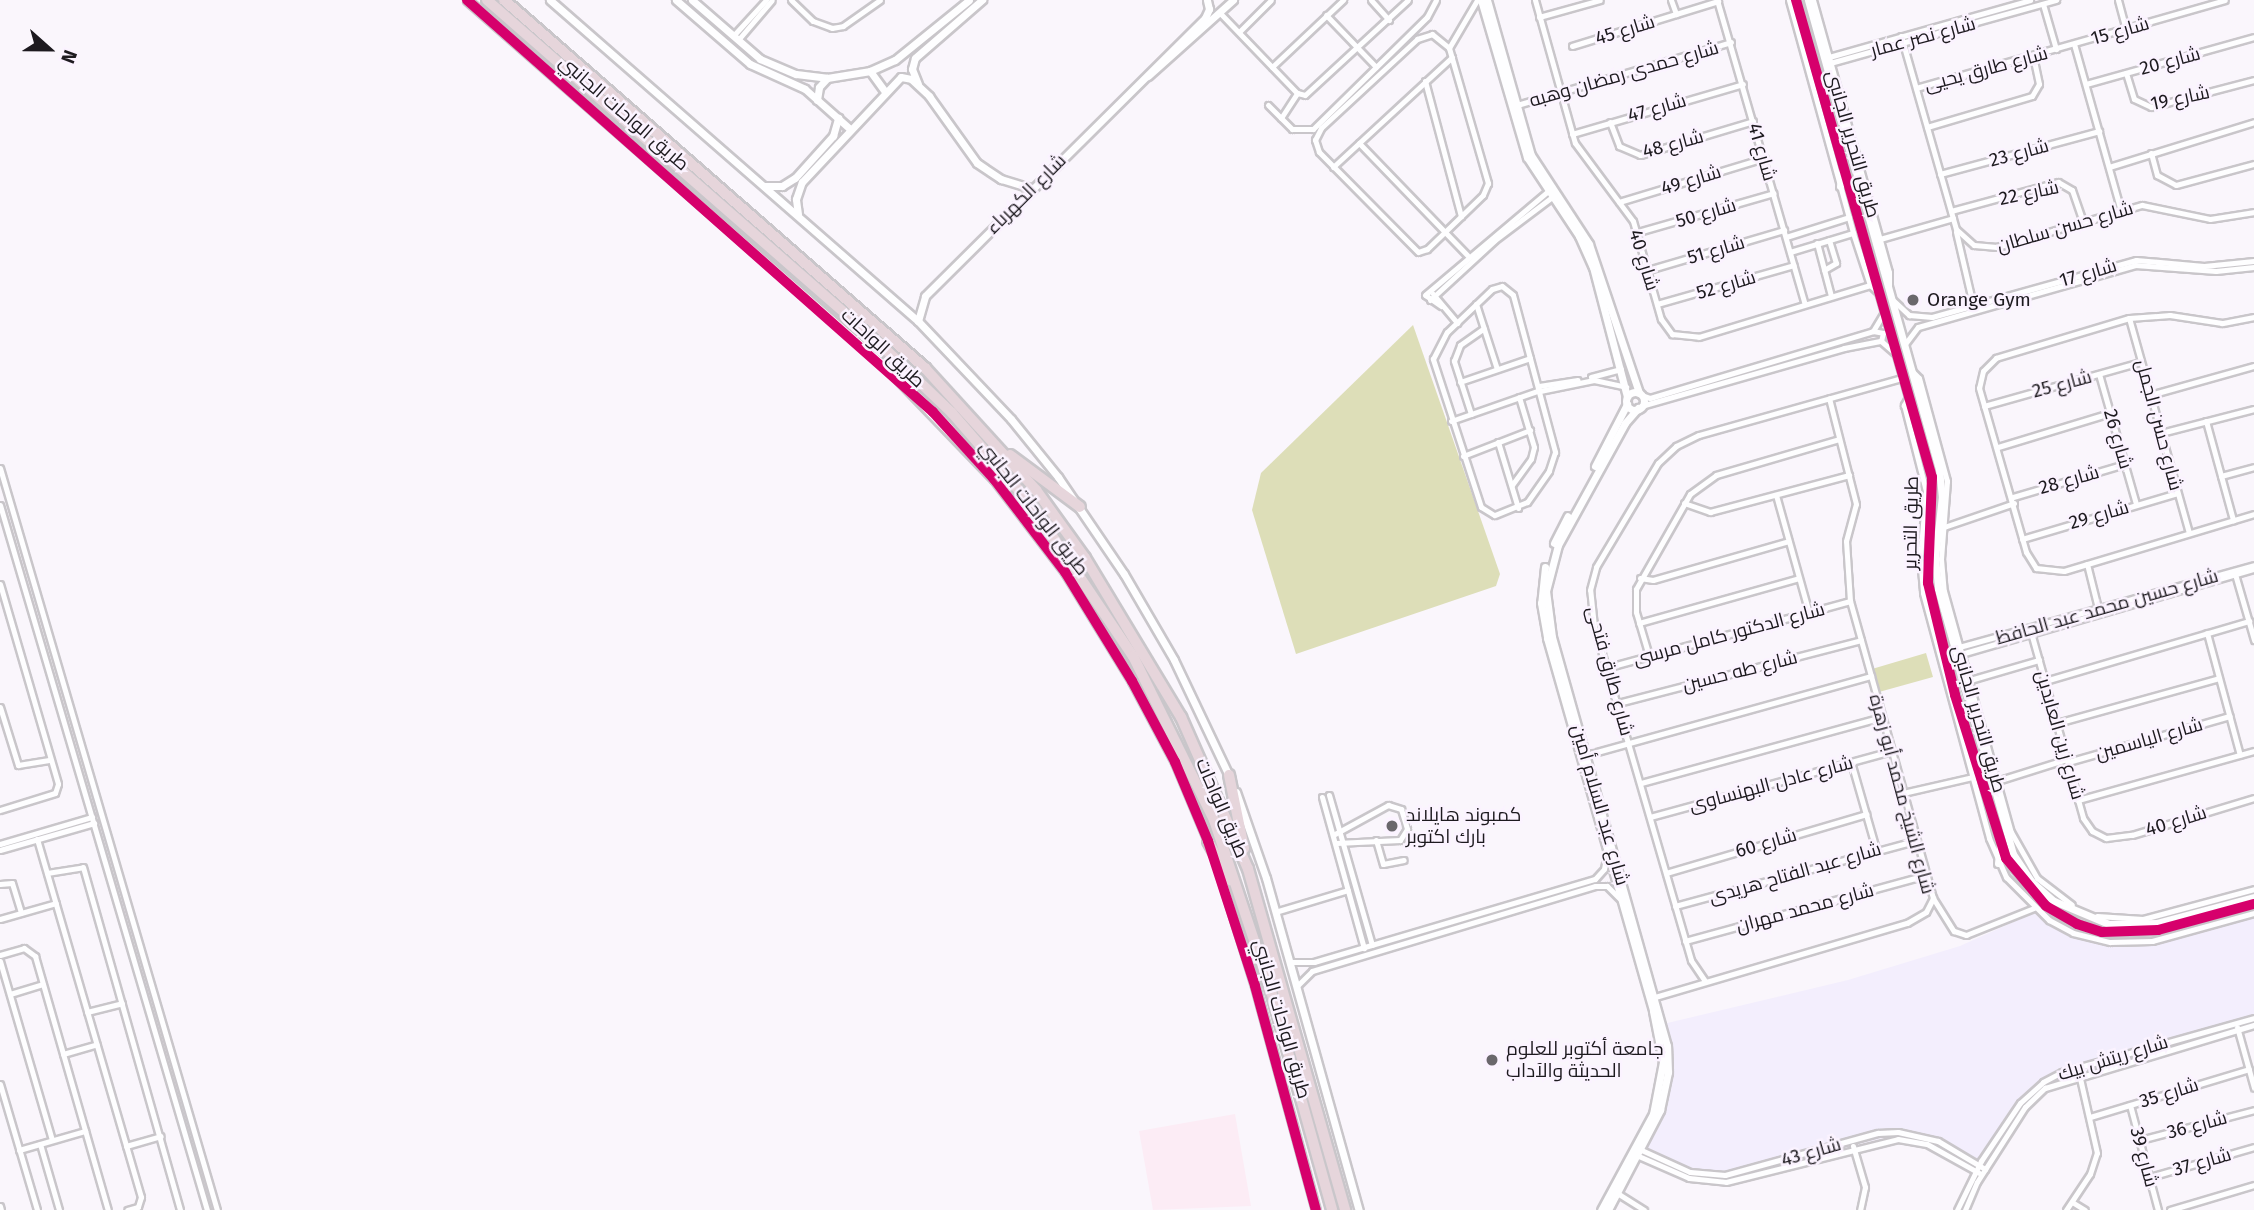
<!DOCTYPE html>
<meta charset="utf-8">
<style>
body{margin:0}
#map{position:relative;width:2254px;height:1210px;overflow:hidden;background:#faf6fc;font-family:"Fira Sans",Cairo,sans-serif}
div>[style]{position:absolute}
.commercial>*{inset:0;background:#f3eefd}
.industrial>*{inset:0;background:#fcecf5}
.green>*{inset:0;background:#dddeb8}
.roads{filter:drop-shadow(2px 0 #c9c6ca) drop-shadow(-2px 0 #c9c6ca) drop-shadow(0 2px #c9c6ca) drop-shadow(0 -2px #c9c6ca)}
.street>*{height:5px;margin:-2.5px;padding:0 2.5px;transform-origin:2.5px;border-radius:2.5px;background:#fefeff}
.secondary>*{height:7px;margin:-3.5px;padding:0 3.5px;transform-origin:3.5px;border-radius:3.5px;background:#fefeff}
.secondary>.ring{margin:-3.5px;padding:0;box-sizing:content-box;background:none;border:7px solid #fefeff;border-radius:50%}
.highway>*{height:10px;margin:-5px;padding:0 5px;transform-origin:5px;border-radius:5px;background:#e6d5db}
.cycleway>*{height:10px;margin:-5px;padding:0 5px;transform-origin:5px;border-radius:5px;background:#d6006c}
.dots>*{width:19px;height:19px;translate:-50% -50%;box-sizing:border-box;border:4px solid #fbf3ff;border-radius:50%}
span{translate:-50% -50%;white-space:nowrap;text-align:center;line-height:1.15;-webkit-text-stroke:5px #fbf3ff;paint-order:stroke}
.street-label{font-size:19px;color:#1d1a1f}
.poi-label{font-size:19px;color:#1d1a1f}
.left{translate:0 -50%;text-align:left}
.north{position:absolute;left:14px;top:14px;width:70px;height:70px;-webkit-text-stroke:5px #fbf3ff;paint-order:stroke;rotate:111deg;font-size:19px;font-weight:700;line-height:28px;text-align:center;color:#1d1a1f}
.north::after{content:'';display:block;margin:auto;width:24px;height:32px;background:#1d1a1f;clip-path:polygon(50% 0,100% 100%,50% 72%,0 100%)}
</style>
<div id="map">
<div class="commercial">
<i style="clip-path:polygon(2254px 899px,2254px 1021px,2050px 1081px,2022px 1107px,1980px 1170px,1934px 1143px,1896px 1135px,1719px 1179px,1688px 1174px,1636px 1151px,1661px 1099px,1659px 1025px,1848px 980px,1960px 946px,2051px 905px,2078px 920px,2121px 930px,2168px 925px)"></i>
</div>
<div class="industrial">
<i style="clip-path:polygon(1235px 1114px,1251px 1206px,1153px 1210px,1139px 1131px)"></i>
</div>
<div class="green">
<i style="clip-path:polygon(1413px 325px,1500px 574px,1496px 586px,1296px 654px,1252px 510px,1261px 473px)"></i>
<i style="clip-path:polygon(1926px 653px,1933px 677px,1879px 692px,1872px 669px)"></i>
</div>
<div class="roads">
<div class="street">
<i style="left:791px;top:0;width:30px;rotate:44deg"></i>
<i style="left:813px;top:21px;width:20px;rotate:20deg"></i>
<i style="left:832px;top:28px;width:11px;rotate:-10deg"></i>
<i style="left:843px;top:26px;width:45px;rotate:-35.1deg"></i>
<i style="left:1371px;top:0;width:27px;rotate:48deg"></i>
<i style="left:1535px;top:0;width:148px;rotate:74.4deg"></i>
<i style="left:1575px;top:143px;width:97px;rotate:53.4deg"></i>
<i style="left:1633px;top:221px;width:102px;rotate:74.1deg"></i>
<i style="left:1661px;top:319px;width:19px;rotate:54deg"></i>
<i style="left:1672px;top:334px;width:27px;rotate:6deg"></i>
<i style="left:1699px;top:337px;width:179px;rotate:-16.9deg"></i>
<i style="left:1671px;top:0;width:15px;rotate:70deg"></i>
<i style="left:1717px;top:0;width:316px;rotate:73.9deg"></i>
<i style="left:1789px;top:0;width:242px;rotate:74.6deg"></i>
<i style="left:1853px;top:233px;width:55px;rotate:71.9deg"></i>
<i style="left:1870px;top:285px;width:15px;rotate:42deg"></i>
<i style="left:1813px;top:0;width:282px;rotate:74.4deg"></i>
<i style="left:1889px;top:272px;width:13px;rotate:90deg"></i>
<i style="left:2118px;top:0;width:30px;rotate:75deg"></i>
<i style="left:2043px;top:4px;width:47px;rotate:73.9deg"></i>
<i style="left:1220px;top:13px;width:111px;rotate:46.1deg"></i>
<i style="left:1297px;top:93px;width:8px;rotate:14deg"></i>
<i style="left:1305px;top:95px;width:140px;rotate:-42.7deg"></i>
<i style="left:1326px;top:15px;width:72px;rotate:46.1deg"></i>
<i style="left:1539px;top:17px;width:63px;rotate:-15.6deg"></i>
<i style="left:1239px;top:32px;width:45px;rotate:-45deg"></i>
<i style="left:1432px;top:34px;width:22px;rotate:39deg"></i>
<i style="left:1449px;top:48px;width:141px;rotate:73.9deg"></i>
<i style="left:1488px;top:183px;width:13px;rotate:113deg"></i>
<i style="left:1483px;top:195px;width:78px;rotate:136deg"></i>
<i style="left:1427px;top:249px;width:9px;rotate:162deg"></i>
<i style="left:1418px;top:252px;width:141px;rotate:-134.7deg"></i>
<i style="left:1319px;top:152px;width:13px;rotate:-108deg"></i>
<i style="left:1315px;top:140px;width:13px;rotate:-63deg"></i>
<i style="left:1321px;top:128px;width:131px;rotate:-42.8deg"></i>
<i style="left:1417px;top:39px;width:16px;rotate:-18deg"></i>
<i style="left:733px;top:36px;width:49px;rotate:-47.5deg"></i>
<i style="left:1901px;top:36px;width:201px;rotate:74.1deg"></i>
<i style="left:1956px;top:229px;width:24px;rotate:42deg"></i>
<i style="left:1974px;top:245px;width:23px;rotate:5deg"></i>
<i style="left:1997px;top:247px;width:151px;rotate:-16.2deg"></i>
<i style="left:2142px;top:205px;width:69px;rotate:11.6deg"></i>
<i style="left:2210px;top:219px;width:45px;rotate:-9deg"></i>
<i style="left:738px;top:40px;width:52px;rotate:-49.6deg"></i>
<i style="left:2074px;top:44px;width:173px;rotate:74.3deg"></i>
<i style="left:1572px;top:46px;width:153px;rotate:-17.1deg"></i>
<i style="left:1449px;top:48px;width:56px;rotate:-59.7deg"></i>
<i style="left:1829px;top:57px;width:209px;rotate:-15.8deg"></i>
<i style="left:1830px;top:63px;width:235px;rotate:-15.6deg"></i>
<i style="left:1272px;top:67px;width:98px;rotate:-43.3deg"></i>
<i style="left:2126px;top:73px;width:27px;rotate:73deg"></i>
<i style="left:2134px;top:99px;width:19px;rotate:25deg"></i>
<i style="left:2151px;top:107px;width:106px;rotate:-14.7deg"></i>
<i style="left:1425px;top:81px;width:140px;rotate:75.1deg"></i>
<i style="left:2086px;top:84px;width:174px;rotate:-15.6deg"></i>
<i style="left:1916px;top:88px;width:321px;rotate:-15.9deg"></i>
<i style="left:1268px;top:105px;width:34px;rotate:45deg"></i>
<i style="left:1292px;top:129px;width:21px"></i>
<i style="left:1313px;top:129px;width:160px;rotate:-44.5deg"></i>
<i style="left:1427px;top:17px;width:19px;rotate:-62deg"></i>
<i style="left:1517px;top:105px;width:223px;rotate:-16.4deg"></i>
<i style="left:1281px;top:118px;width:30px;rotate:-57deg"></i>
<i style="left:1610px;top:122px;width:26px;rotate:69deg"></i>
<i style="left:1619px;top:146px;width:23px;rotate:23deg"></i>
<i style="left:1640px;top:155px;width:118px;rotate:-16.7deg"></i>
<i style="left:1927px;top:127px;width:109px;rotate:-16.4deg"></i>
<i style="left:2032px;top:96px;width:14px;rotate:-60deg"></i>
<i style="left:2039px;top:84px;width:29px;rotate:-102deg"></i>
<i style="left:1572px;top:134px;width:178px;rotate:-16.3deg"></i>
<i style="left:1359px;top:143px;width:156px;rotate:46deg"></i>
<i style="left:2151px;top:153px;width:23px;rotate:75deg"></i>
<i style="left:2157px;top:175px;width:21px;rotate:28deg"></i>
<i style="left:2176px;top:185px;width:81px;rotate:-15.1deg"></i>
<i style="left:1333px;top:167px;width:162px;rotate:-42.7deg"></i>
<i style="left:2109px;top:167px;width:152px;rotate:-17.2deg"></i>
<i style="left:1940px;top:174px;width:165px;rotate:-15.1deg"></i>
<i style="left:1619px;top:202px;width:152px;rotate:-16.9deg"></i>
<i style="left:1951px;top:211px;width:111px;rotate:-15.2deg"></i>
<i style="left:2058px;top:182px;width:16px;rotate:30deg"></i>
<i style="left:2072px;top:190px;width:34px;rotate:71deg"></i>
<i style="left:1638px;top:232px;width:141px;rotate:-16deg"></i>
<i style="left:1956px;top:232px;width:75px;rotate:76.9deg"></i>
<i style="left:1786px;top:237px;width:66px;rotate:-17.6deg"></i>
<i style="left:1880px;top:239px;width:76px;rotate:-16deg"></i>
<i style="left:1817px;top:243px;width:55px;rotate:75.2deg"></i>
<i style="left:1790px;top:252px;width:66px;rotate:-16.8deg"></i>
<i style="left:1648px;top:270px;width:142px;rotate:-16.4deg"></i>
<i style="left:1824px;top:270px;width:14px;rotate:-30deg"></i>
<i style="left:1836px;top:263px;width:24px;rotate:-107deg"></i>
<i style="left:1502px;top:286px;width:14px;rotate:39deg"></i>
<i style="left:1513px;top:295px;width:163px;rotate:75deg"></i>
<i style="left:1555px;top:452px;width:20px;rotate:108deg"></i>
<i style="left:1549px;top:471px;width:38px;rotate:125deg"></i>
<i style="left:1527px;top:502px;width:35px;rotate:158deg"></i>
<i style="left:1494px;top:515px;width:15px;rotate:-148deg"></i>
<i style="left:1481px;top:507px;width:156px;rotate:-108deg"></i>
<i style="left:1433px;top:359px;width:30px;rotate:-63deg"></i>
<i style="left:1447px;top:332px;width:62px;rotate:-43.7deg"></i>
<i style="left:1492px;top:289px;width:10px;rotate:-17deg"></i>
<i style="left:1433px;top:294px;width:38px;rotate:50deg"></i>
<i style="left:1430px;top:300px;width:88px;rotate:-42.7deg"></i>
<i style="left:1495px;top:240px;width:71px;rotate:-37deg"></i>
<i style="left:1894px;top:301px;width:21px;rotate:43deg"></i>
<i style="left:1909px;top:315px;width:23px;rotate:5deg"></i>
<i style="left:1932px;top:317px;width:212px;rotate:-15.6deg"></i>
<i style="left:2136px;top:260px;width:68px;rotate:5deg"></i>
<i style="left:2204px;top:266px;width:50px;rotate:-5.7deg"></i>
<i style="left:1476px;top:304px;width:68px;rotate:72.1deg"></i>
<i style="left:1657px;top:304px;width:142px;rotate:-15.9deg"></i>
<i style="left:1441px;top:306px;width:19px;rotate:-145deg"></i>
<i style="left:1425px;top:295px;width:161px;rotate:-40.2deg"></i>
<i style="left:2254px;top:317px;width:33px;rotate:169deg"></i>
<i style="left:2222px;top:323px;width:53px;rotate:-171.3deg"></i>
<i style="left:2170px;top:315px;width:41px;rotate:175.8deg"></i>
<i style="left:2129px;top:318px;width:139px;rotate:163.3deg"></i>
<i style="left:1996px;top:358px;width:18px;rotate:135deg"></i>
<i style="left:1983px;top:371px;width:17px;rotate:103deg"></i>
<i style="left:1979px;top:388px;width:171px;rotate:74deg"></i>
<i style="left:2026px;top:552px;width:19px;rotate:58deg"></i>
<i style="left:2036px;top:568px;width:28px;rotate:6deg"></i>
<i style="left:2064px;top:571px;width:198px;rotate:-16.7deg"></i>
<i style="left:2129px;top:318px;width:223px;rotate:74.4deg"></i>
<i style="left:1873px;top:331px;width:10px;rotate:11deg"></i>
<i style="left:1883px;top:333px;width:8px;rotate:104deg"></i>
<i style="left:1905px;top:344px;width:21px;rotate:-53deg"></i>
<i style="left:1918px;top:327px;width:226px;rotate:-15.9deg"></i>
<i style="left:2135px;top:265px;width:81px;rotate:4.2deg"></i>
<i style="left:2216px;top:271px;width:38px;rotate:-6deg"></i>
<i style="left:1911px;top:370px;width:11px;rotate:45deg"></i>
<i style="left:1919px;top:378px;width:107px;rotate:74.8deg"></i>
<i style="left:1947px;top:481px;width:78px;rotate:94.4deg"></i>
<i style="left:1941px;top:559px;width:32px;rotate:85deg"></i>
<i style="left:1944px;top:591px;width:250px;rotate:74.5deg"></i>
<i style="left:2011px;top:832px;width:53px;rotate:60.5deg"></i>
<i style="left:2037px;top:878px;width:44px;rotate:37.6deg"></i>
<i style="left:2099px;top:374px;width:135px;rotate:74.1deg"></i>
<i style="left:1591px;top:377px;width:31px;rotate:-15deg"></i>
<i style="left:1460px;top:382px;width:74px;rotate:-18.9deg"></i>
<i style="left:1539px;top:386px;width:39px;rotate:-9deg"></i>
<i style="left:1540px;top:391px;width:55px;rotate:-11.5deg"></i>
<i style="left:1594px;top:380px;width:33px;rotate:12deg"></i>
<i style="left:1910px;top:394px;width:13px;rotate:119deg"></i>
<i style="left:1904px;top:405px;width:89px;rotate:75.7deg"></i>
<i style="left:1926px;top:491px;width:66px;rotate:95.2deg"></i>
<i style="left:1920px;top:557px;width:36px;rotate:85deg"></i>
<i style="left:1923px;top:593px;width:254px;rotate:74.9deg"></i>
<i style="left:1989px;top:838px;width:43px;rotate:66.4deg"></i>
<i style="left:2006px;top:877px;width:61px;rotate:45deg"></i>
<i style="left:2049px;top:920px;width:27px;rotate:28deg"></i>
<i style="left:2073px;top:933px;width:38px;rotate:14deg"></i>
<i style="left:2110px;top:942px;width:42px;rotate:-1.4deg"></i>
<i style="left:2152px;top:941px;width:106px;rotate:-15.4deg"></i>
<i style="left:1641px;top:395px;width:9px;rotate:18deg"></i>
<i style="left:1650px;top:398px;width:233px;rotate:-16.7deg"></i>
<i style="left:1873px;top:331px;width:21px;rotate:-59deg"></i>
<i style="left:2150px;top:395px;width:108px;rotate:-15.6deg"></i>
<i style="left:1641px;top:406px;width:211px;rotate:-15.9deg"></i>
<i style="left:1844px;top:348px;width:38px;rotate:-11deg"></i>
<i style="left:1881px;top:341px;width:18px;rotate:41deg"></i>
<i style="left:1984px;top:406px;width:163px;rotate:-15.7deg"></i>
<i style="left:1471px;top:414px;width:56px;rotate:-107.8deg"></i>
<i style="left:1454px;top:361px;width:17px;rotate:-69deg"></i>
<i style="left:1460px;top:345px;width:29px;rotate:-35deg"></i>
<i style="left:1451px;top:421px;width:94px;rotate:-19.2deg"></i>
<i style="left:2206px;top:421px;width:103px;rotate:74.7deg"></i>
<i style="left:2161px;top:433px;width:96px;rotate:-14.5deg"></i>
<i style="left:1498px;top:442px;width:69px;rotate:73.1deg"></i>
<i style="left:1998px;top:447px;width:117px;rotate:-16.9deg"></i>
<i style="left:1463px;top:456px;width:72px;rotate:-21.2deg"></i>
<i style="left:0;top:468px;width:773px;rotate:73.7deg"></i>
<i style="left:2221px;top:476px;width:34px;rotate:-15deg"></i>
<i style="left:1512px;top:485px;width:32px;rotate:-54deg"></i>
<i style="left:1531px;top:459px;width:12px;rotate:-76deg"></i>
<i style="left:1534px;top:447px;width:52px;rotate:-106.7deg"></i>
<i style="left:1776px;top:495px;width:123px;rotate:74.4deg"></i>
<i style="left:2013px;top:497px;width:117px;rotate:-16.4deg"></i>
<i style="left:1684px;top:503px;width:28px;rotate:19deg"></i>
<i style="left:1710px;top:512px;width:144px;rotate:-14.9deg"></i>
<i style="left:0;top:505px;width:735px;rotate:73.64deg"></i>
<i style="left:1944px;top:527px;width:74px;rotate:-18.9deg"></i>
<i style="left:2022px;top:539px;width:162px;rotate:-16.5deg"></i>
<i style="left:2087px;top:564px;width:49px;rotate:76deg"></i>
<i style="left:2235px;top:574px;width:69px;rotate:73.9deg"></i>
<i style="left:1640px;top:578px;width:13px;rotate:9deg"></i>
<i style="left:1653px;top:580px;width:141px;rotate:-16deg"></i>
<i style="left:0;top:584px;width:208px;rotate:73.8deg"></i>
<i style="left:58px;top:784px;width:9px;rotate:108deg"></i>
<i style="left:55px;top:793px;width:58px;rotate:162.8deg"></i>
<i style="left:1639px;top:623px;width:166px;rotate:-15.7deg"></i>
<i style="left:2030px;top:629px;width:196px;rotate:74.3deg"></i>
<i style="left:2083px;top:818px;width:16px;rotate:55deg"></i>
<i style="left:2092px;top:831px;width:16px;rotate:27deg"></i>
<i style="left:2106px;top:838px;width:26px;rotate:-7deg"></i>
<i style="left:2132px;top:835px;width:127px;rotate:-16.9deg"></i>
<i style="left:2207px;top:633px;width:126px;rotate:74.9deg"></i>
<i style="left:1959px;top:647px;width:306px;rotate:-15.5deg"></i>
<i style="left:1961px;top:654px;width:305px;rotate:-16.2deg"></i>
<i style="left:1649px;top:656px;width:46px;rotate:-106.5deg"></i>
<i style="left:1636px;top:612px;width:23px;rotate:-90deg"></i>
<i style="left:1636px;top:589px;width:109px;rotate:-60.4deg"></i>
<i style="left:1690px;top:494px;width:32px;rotate:-36deg"></i>
<i style="left:1716px;top:475px;width:128px;rotate:-16.3deg"></i>
<i style="left:1609px;top:667px;width:250px;rotate:-15.3deg"></i>
<i style="left:1970px;top:680px;width:72px;rotate:-16.2deg"></i>
<i style="left:2045px;top:681px;width:213px;rotate:-16.4deg"></i>
<i style="left:1618px;top:703px;width:251px;rotate:-14.5deg"></i>
<i style="left:0;top:707px;width:61px;rotate:72.8deg"></i>
<i style="left:18px;top:765px;width:33px;rotate:-9deg"></i>
<i style="left:2057px;top:723px;width:168px;rotate:-15.5deg"></i>
<i style="left:1586px;top:755px;width:296px;rotate:-15.5deg"></i>
<i style="left:1851px;top:762px;width:91px;rotate:74deg"></i>
<i style="left:2068px;top:762px;width:168px;rotate:-15.9deg"></i>
<i style="left:1997px;top:781px;width:73px;rotate:-17.4deg"></i>
<i style="left:1641px;top:783px;width:250px;rotate:-15.3deg"></i>
<i style="left:1903px;top:793px;width:72px;rotate:-12.9deg"></i>
<i style="left:1329px;top:795px;width:156px;rotate:74deg"></i>
<i style="left:1322px;top:797px;width:157px;rotate:74.5deg"></i>
<i style="left:2078px;top:800px;width:183px;rotate:-15.6deg"></i>
<i style="left:1650px;top:817px;width:251px;rotate:-15.3deg"></i>
<i style="left:1333px;top:835px;width:63px;rotate:-28.6deg"></i>
<i style="left:1388px;top:805px;width:14px;rotate:17deg"></i>
<i style="left:1401px;top:809px;width:21px;rotate:73deg"></i>
<i style="left:1407px;top:829px;width:13px;rotate:122deg"></i>
<i style="left:1400px;top:840px;width:64px;rotate:177.3deg"></i>
<i style="left:37px;top:839px;width:373px;rotate:73.8deg"></i>
<i style="left:141px;top:1197px;width:10px;rotate:107deg"></i>
<i style="left:138px;top:1207px;width:11px;rotate:165deg"></i>
<i style="left:1376px;top:840px;width:25px;rotate:74deg"></i>
<i style="left:1383px;top:864px;width:21px;rotate:-11deg"></i>
<i style="left:0;top:844px;width:96px;rotate:-16.4deg"></i>
<i style="left:0;top:850px;width:98px;rotate:-16deg"></i>
<i style="left:47px;top:873px;width:36px;rotate:-9deg"></i>
<i style="left:83px;top:867px;width:356px;rotate:74.2deg"></i>
<i style="left:1666px;top:873px;width:209px;rotate:-16.4deg"></i>
<i style="left:0;top:884px;width:12px;rotate:-5deg"></i>
<i style="left:12px;top:883px;width:31px;rotate:73deg"></i>
<i style="left:1933px;top:898px;width:39px;rotate:58deg"></i>
<i style="left:1954px;top:931px;width:13px;rotate:18deg"></i>
<i style="left:1966px;top:935px;width:73px;rotate:-21.7deg"></i>
<i style="left:1675px;top:906px;width:249px;rotate:-15.2deg"></i>
<i style="left:1275px;top:912px;width:76px;rotate:-16.8deg"></i>
<i style="left:2097px;top:916px;width:46px;rotate:3.7deg"></i>
<i style="left:2143px;top:919px;width:115px;rotate:-15.1deg"></i>
<i style="left:0;top:919px;width:58px;rotate:-15.9deg"></i>
<i style="left:1685px;top:941px;width:250px;rotate:-15.3deg"></i>
<i style="left:0;top:955px;width:25px;rotate:-16deg"></i>
<i style="left:24px;top:948px;width:14px;rotate:36deg"></i>
<i style="left:35px;top:956px;width:264px;rotate:74deg"></i>
<i style="left:0;top:961px;width:186px;rotate:73.8deg"></i>
<i style="left:1289px;top:962px;width:25px"></i>
<i style="left:1314px;top:962px;width:293px;rotate:-16.5deg"></i>
<i style="left:1595px;top:879px;width:13px;rotate:-48deg"></i>
<i style="left:1604px;top:869px;width:17px;rotate:-80deg"></i>
<i style="left:1705px;top:981px;width:25px;rotate:-124deg"></i>
<i style="left:1691px;top:960px;width:348px;rotate:-106.2deg"></i>
<i style="left:1594px;top:626px;width:36px;rotate:-96deg"></i>
<i style="left:1590px;top:590px;width:24px;rotate:-75deg"></i>
<i style="left:1596px;top:567px;width:121px;rotate:-59.2deg"></i>
<i style="left:1658px;top:463px;width:25px;rotate:-43deg"></i>
<i style="left:1676px;top:446px;width:25px;rotate:-26deg"></i>
<i style="left:1699px;top:435px;width:214px;rotate:-15.7deg"></i>
<i style="left:1297px;top:986px;width:21px;rotate:-45deg"></i>
<i style="left:1312px;top:971px;width:295px;rotate:-16.7deg"></i>
<i style="left:1595px;top:886px;width:12px"></i>
<i style="left:1607px;top:886px;width:17px;rotate:45deg"></i>
<i style="left:10px;top:994px;width:34px;rotate:-17deg"></i>
<i style="left:1655px;top:997px;width:263px;rotate:-16.4deg"></i>
<i style="left:1907px;top:923px;width:22px;rotate:-30deg"></i>
<i style="left:1926px;top:912px;width:16px;rotate:-63deg"></i>
<i style="left:1933px;top:898px;width:308px;rotate:-105.6deg"></i>
<i style="left:1850px;top:601px;width:60px;rotate:-93.8deg"></i>
<i style="left:1846px;top:541px;width:38px;rotate:-75deg"></i>
<i style="left:1856px;top:504px;width:109px;rotate:-104.3deg"></i>
<i style="left:87px;top:1012px;width:36px;rotate:-14deg"></i>
<i style="left:2237px;top:1027px;width:63px;rotate:74.4deg"></i>
<i style="left:63px;top:1054px;width:35px;rotate:-16deg"></i>
<i style="left:0;top:1084px;width:131px;rotate:73.6deg"></i>
<i style="left:2130px;top:1105px;width:109px;rotate:75.1deg"></i>
<i style="left:2090px;top:1117px;width:166px;rotate:-16.8deg"></i>
<i style="left:2140px;top:1140px;width:118px;rotate:-14.7deg"></i>
<i style="left:40px;top:1144px;width:69px;rotate:73.9deg"></i>
<i style="left:126px;top:1146px;width:36px;rotate:-16deg"></i>
<i style="left:1853px;top:1146px;width:43px;rotate:73.7deg"></i>
<i style="left:1865px;top:1187px;width:24px;rotate:102deg"></i>
<i style="left:1637px;top:1148px;width:58px;rotate:24.4deg"></i>
<i style="left:1690px;top:1172px;width:35px;rotate:5deg"></i>
<i style="left:1725px;top:1175px;width:159px;rotate:-15.4deg"></i>
<i style="left:1878px;top:1133px;width:20px;rotate:-3deg"></i>
<i style="left:1898px;top:1132px;width:41px;rotate:12.7deg"></i>
<i style="left:1938px;top:1141px;width:55px;rotate:30.8deg"></i>
<i style="left:19px;top:1150px;width:69px;rotate:-16.1deg"></i>
<i style="left:1634px;top:1154px;width:60px;rotate:23.6deg"></i>
<i style="left:1689px;top:1178px;width:37px;rotate:6deg"></i>
<i style="left:1726px;top:1182px;width:177px;rotate:-14deg"></i>
<i style="left:1898px;top:1139px;width:29px;rotate:10deg"></i>
<i style="left:1927px;top:1144px;width:62px;rotate:29.1deg"></i>
<i style="left:2150px;top:1177px;width:108px;rotate:-16.1deg"></i>
<i style="left:1617px;top:1193px;width:32px;rotate:32deg"></i>
<i style="left:2072px;top:1202px;width:15px;rotate:32deg"></i>
<i style="left:0;top:1206px;width:4px;rotate:76deg"></i>
<i style="left:1957px;top:1210px;width:55px;rotate:-63.9deg"></i>
<i style="left:1981px;top:1161px;width:70px;rotate:-56.1deg"></i>
<i style="left:2020px;top:1103px;width:31px;rotate:-42deg"></i>
<i style="left:2043px;top:1082px;width:21px;rotate:-28deg"></i>
<i style="left:2062px;top:1072px;width:199px;rotate:-15.7deg"></i>
<i style="left:1965px;top:1210px;width:30px;rotate:-67deg"></i>
<i style="left:1977px;top:1182px;width:89px;rotate:-57.4deg"></i>
<i style="left:2025px;top:1107px;width:28px;rotate:-44deg"></i>
<i style="left:2045px;top:1088px;width:218px;rotate:-16.8deg"></i>
<i style="left:2066px;top:1210px;width:43px;rotate:-56.3deg"></i>
<i style="left:2090px;top:1174px;width:22px;rotate:-72deg"></i>
<i style="left:2097px;top:1153px;width:81px;rotate:-102.8deg"></i>
<i style="left:2170px;top:1210px;width:88px;rotate:-16.6deg"></i>
</div>
<div class="secondary">
<i style="left:467px;top:0;width:558px;rotate:41.22deg"></i>
<i style="left:887px;top:368px;width:154px;rotate:46.1deg"></i>
<i style="left:994px;top:479px;width:117px;rotate:52.6deg"></i>
<i style="left:1065px;top:572px;width:128px;rotate:58.4deg"></i>
<i style="left:1132px;top:681px;width:92px;rotate:62deg"></i>
<i style="left:1175px;top:762px;width:88px;rotate:67.2deg"></i>
<i style="left:550px;top:0;width:488px;rotate:41.1deg"></i>
<i style="left:918px;top:321px;width:135px;rotate:46.5deg"></i>
<i style="left:1011px;top:419px;width:75px;rotate:51deg"></i>
<i style="left:1058px;top:477px;width:117px;rotate:55.8deg"></i>
<i style="left:1124px;top:574px;width:99px;rotate:59.8deg"></i>
<i style="left:1174px;top:660px;width:131px;rotate:64.6deg"></i>
<i style="left:676px;top:0;width:98px;rotate:40.9deg"></i>
<i style="left:750px;top:64px;width:60px;rotate:24.4deg"></i>
<i style="left:805px;top:89px;width:60px;rotate:41.6deg"></i>
<i style="left:692px;top:0;width:90px;rotate:40.9deg"></i>
<i style="left:760px;top:59px;width:39px;rotate:23deg"></i>
<i style="left:796px;top:74px;width:31px;rotate:7deg"></i>
<i style="left:827px;top:78px;width:44px;rotate:-9.2deg"></i>
<i style="left:870px;top:71px;width:27px;rotate:-24deg"></i>
<i style="left:895px;top:60px;width:95px;rotate:-39deg"></i>
<i style="left:1481px;top:0;width:164px;rotate:73.7deg"></i>
<i style="left:1527px;top:157px;width:95px;rotate:56.6deg"></i>
<i style="left:1579px;top:236px;width:34px;rotate:66deg"></i>
<i style="left:1593px;top:267px;width:134px;rotate:75.3deg"></i>
<i style="left:1487px;top:0;width:161px;rotate:74.2deg"></i>
<i style="left:1531px;top:155px;width:106px;rotate:56.9deg"></i>
<i style="left:1589px;top:244px;width:157px;rotate:71.4deg"></i>
<i style="left:1796px;top:0;width:496px;rotate:74.1deg"></i>
<i style="left:1932px;top:477px;width:106px;rotate:92.2deg"></i>
<i style="left:1928px;top:583px;width:115px;rotate:76.4deg"></i>
<i style="left:1955px;top:695px;width:171px;rotate:72.6deg"></i>
<i style="left:2006px;top:858px;width:62px;rotate:50.2deg"></i>
<i style="left:2046px;top:906px;width:36px;rotate:30deg"></i>
<i style="left:2077px;top:924px;width:26px;rotate:18deg"></i>
<i style="left:2102px;top:932px;width:56px;rotate:-2deg"></i>
<i style="left:2158px;top:930px;width:99px;rotate:-15.2deg"></i>
<i style="left:1808px;top:0;width:487px;rotate:74.4deg"></i>
<i style="left:1939px;top:469px;width:27px;rotate:84deg"></i>
<i style="left:1942px;top:496px;width:62px;rotate:96.4deg"></i>
<i style="left:1935px;top:558px;width:31px;rotate:84deg"></i>
<i style="left:1938px;top:589px;width:275px;rotate:74.2deg"></i>
<i style="left:2013px;top:854px;width:34px;rotate:56deg"></i>
<i style="left:2032px;top:882px;width:29px;rotate:41deg"></i>
<i style="left:2054px;top:901px;width:60px;rotate:22.7deg"></i>
<i style="left:2109px;top:924px;width:48px;rotate:-1.2deg"></i>
<i style="left:2157px;top:923px;width:100px;rotate:-15deg"></i>
<i style="left:870px;top:71px;width:24px;rotate:54deg"></i>
<i style="left:1148px;top:76px;width:114px;rotate:-41.8deg"></i>
<i style="left:918px;top:84px;width:16px;rotate:-112deg"></i>
<i style="left:912px;top:69px;width:11px;rotate:-75deg"></i>
<i style="left:915px;top:58px;width:89px;rotate:-40.9deg"></i>
<i style="left:817px;top:100px;width:13px;rotate:-81deg"></i>
<i style="left:819px;top:87px;width:12px;rotate:-48deg"></i>
<i style="left:765px;top:186px;width:17px"></i>
<i style="left:782px;top:186px;width:15px;rotate:-32deg"></i>
<i style="left:795px;top:178px;width:57px;rotate:-47.9deg"></i>
<i style="left:833px;top:136px;width:19px;rotate:-74deg"></i>
<i style="left:1840px;top:186px;width:18px;rotate:-81deg"></i>
<i style="left:798px;top:214px;width:15px;rotate:-98deg"></i>
<i style="left:796px;top:199px;width:18px;rotate:-71deg"></i>
<i style="left:802px;top:182px;width:144px;rotate:-46.7deg"></i>
<i style="left:901px;top:77px;width:10px;rotate:11deg"></i>
<i style="left:911px;top:79px;width:25px;rotate:43deg"></i>
<i style="left:929px;top:96px;width:82px;rotate:54.4deg"></i>
<i style="left:977px;top:163px;width:29px;rotate:34deg"></i>
<i style="left:1001px;top:179px;width:30px;rotate:17deg"></i>
<i style="left:918px;top:321px;width:26px;rotate:-74deg"></i>
<i style="left:925px;top:296px;width:395px;rotate:-44.8deg"></i>
<i style="left:1205px;top:18px;width:10px;rotate:-66deg"></i>
<i style="left:1209px;top:9px;width:9px;rotate:-103deg"></i>
<i class="ring" style="left:1626px;top:392px;width:11px;height:11px"></i>
<i style="left:1595px;top:466px;width:70px;rotate:-62.7deg"></i>
<i style="left:1554px;top:543px;width:30px;rotate:-63deg"></i>
<i style="left:1545px;top:567px;width:36px;rotate:96deg"></i>
<i style="left:1541px;top:603px;width:36px;rotate:80deg"></i>
<i style="left:1547px;top:638px;width:388px;rotate:74.1deg"></i>
<i style="left:1653px;top:1011px;width:52px;rotate:78.9deg"></i>
<i style="left:1663px;top:1062px;width:53px;rotate:100.9deg"></i>
<i style="left:1653px;top:1114px;width:109px;rotate:118.4deg"></i>
<i style="left:1236px;top:792px;width:91px;rotate:70.8deg"></i>
<i style="left:1266px;top:878px;width:345px;rotate:74.4deg"></i>
<i style="left:1998px;top:863px;width:18px;rotate:-84deg"></i>
<i style="left:1217px;top:864px;width:128px;rotate:72.7deg"></i>
<i style="left:1255px;top:986px;width:232px;rotate:74.8deg"></i>
<i style="left:1608px;top:1210px;width:113px;rotate:-62.5deg"></i>
<i style="left:1660px;top:1110px;width:39px;rotate:-78deg"></i>
<i style="left:1668px;top:1072px;width:26px;rotate:-92deg"></i>
<i style="left:1667px;top:1046px;width:425px;rotate:-105.7deg"></i>
<i style="left:1552px;top:637px;width:46px;rotate:-97.4deg"></i>
<i style="left:1546px;top:591px;width:48px;rotate:-75.4deg"></i>
<i style="left:1558px;top:545px;width:139px;rotate:-61.2deg"></i>
<i style="left:1625px;top:423px;width:20px;rotate:-49deg"></i>
</div>
<div class="highway">
<i style="left:487px;top:0;width:521px;rotate:41.19deg"></i>
<i style="left:879px;top:343px;width:101px;rotate:43.8deg"></i>
<i style="left:952px;top:413px;width:119px;rotate:49.1deg"></i>
<i style="left:1030px;top:503px;width:184px;rotate:56.1deg"></i>
<i style="left:1133px;top:656px;width:183px;rotate:63.7deg"></i>
<i style="left:1214px;top:820px;width:180px;rotate:71.6deg"></i>
<i style="left:1271px;top:991px;width:227px;rotate:74.4deg"></i>
<i style="left:504px;top:0;width:559px;rotate:41.16deg"></i>
<i style="left:925px;top:368px;width:165px;rotate:47.7deg"></i>
<i style="left:1036px;top:490px;width:84px;rotate:54.2deg"></i>
<i style="left:1085px;top:558px;width:186px;rotate:58.9deg"></i>
<i style="left:1181px;top:717px;width:166px;rotate:66.2deg"></i>
<i style="left:1248px;top:869px;width:355px;rotate:74.1deg"></i>
<i style="left:1010px;top:455px;width:87px;rotate:36.6deg"></i>
<i style="left:1229px;top:775px;width:75px;rotate:78.4deg"></i>
<i style="left:1208px;top:841px;width:45px;rotate:60.6deg"></i>
</div>
</div>
<div class="cycleway">
<i style="left:467px;top:0;width:622px;rotate:41.48deg"></i>
<i style="left:933px;top:412px;width:91px;rotate:47.7deg"></i>
<i style="left:994px;top:479px;width:117px;rotate:52.6deg"></i>
<i style="left:1065px;top:572px;width:128px;rotate:58.4deg"></i>
<i style="left:1132px;top:681px;width:92px;rotate:62deg"></i>
<i style="left:1175px;top:762px;width:86px;rotate:67.3deg"></i>
<i style="left:1208px;top:841px;width:152px;rotate:72deg"></i>
<i style="left:1255px;top:986px;width:232px;rotate:74.8deg"></i>
<i style="left:1796px;top:0;width:496px;rotate:74.1deg"></i>
<i style="left:1932px;top:477px;width:106px;rotate:92.2deg"></i>
<i style="left:1928px;top:583px;width:115px;rotate:76.4deg"></i>
<i style="left:1955px;top:695px;width:171px;rotate:72.6deg"></i>
<i style="left:2006px;top:858px;width:62px;rotate:50.2deg"></i>
<i style="left:2046px;top:906px;width:36px;rotate:30deg"></i>
<i style="left:2077px;top:924px;width:26px;rotate:18deg"></i>
<i style="left:2102px;top:932px;width:56px;rotate:-2deg"></i>
<i style="left:2158px;top:930px;width:99px;rotate:-15.2deg"></i>
</div>
<div class="dots">
<i style="left:1913px;top:300px;background:#6a676c"></i>
<i style="left:1392px;top:826px;background:#6a676c"></i>
<i style="left:1492px;top:1060px;background:#6a676c"></i>
</div>
<div class="street-label">
<span style="left:1625px;top:30px;rotate:-17deg">شارع 45</span>
<span style="left:2120px;top:31px;rotate:-16deg">شارع 15</span>
<span style="left:1923px;top:37px;rotate:-15deg">شارع نصر عمار</span>
<span style="left:2170px;top:61px;rotate:-15deg">شارع 20</span>
<span style="left:1986px;top:69px;rotate:-15deg">شارع طارق يحيى</span>
<span style="left:1624px;top:74px;rotate:-16deg">شارع حمدى رمضان وهبه</span>
<span style="left:2180px;top:98px;rotate:-12deg">شارع 19</span>
<span style="left:1657px;top:108px;rotate:-16deg">شارع 47</span>
<span style="left:624px;top:113px;rotate:41deg">طريق الواحات الجانبي</span>
<span style="left:1673px;top:144px;rotate:-15deg">شارع 48</span>
<span style="left:1853px;top:144px;rotate:74deg">طريق التحرير الجانبى</span>
<span style="left:1762px;top:152px;rotate:74deg">شارع 41</span>
<span style="left:2019px;top:153px;rotate:-15deg">شارع 23</span>
<span style="left:1691px;top:180px;rotate:-17deg">شارع 49</span>
<span style="left:2029px;top:193px;rotate:-12deg">شارع 22</span>
<span style="left:1026px;top:194px;rotate:-45deg">شارع الكهرباء</span>
<span style="left:1706px;top:213px;rotate:-16deg">شارع 50</span>
<span style="left:2065px;top:227px;rotate:-16deg">شارع حسن سلطان</span>
<span style="left:1716px;top:250px;rotate:-16deg">شارع 51</span>
<span style="left:1644px;top:260px;rotate:73deg">شارع 40</span>
<span style="left:2088px;top:273px;rotate:-16deg">شارع 17</span>
<span style="left:1726px;top:285px;rotate:-16deg">شارع 52</span>
<span style="left:883px;top:348px;rotate:43deg">طريق الواحات</span>
<span style="left:2062px;top:384px;rotate:-15deg">شارع 25</span>
<span style="left:2159px;top:425px;rotate:75deg">شارع حسن الجمل</span>
<span style="left:2118px;top:439px;rotate:74deg">شارع 26</span>
<span style="left:2069px;top:480px;rotate:-16deg">شارع 28</span>
<span style="left:1034px;top:508px;rotate:52deg">طريق الواحات الجانبي</span>
<span style="left:2099px;top:515px;rotate:-16deg">شارع 29</span>
<span style="left:1911px;top:523px;rotate:-89deg">طريق التحرير</span>
<span style="left:2107px;top:607px;rotate:-16deg">شارع حسين محمد عبد الحافظ</span>
<span style="left:1729px;top:634px;rotate:-15deg">شارع الدكتور كامل مرسى</span>
<span style="left:1610px;top:671px;rotate:75deg">شارع طارق فتحى</span>
<span style="left:1740px;top:671px;rotate:-14deg">شارع طه حسين</span>
<span style="left:1979px;top:719px;rotate:74deg">طريق التحرير الجانبى</span>
<span style="left:2060px;top:735px;rotate:74deg">شارع زين العابدين</span>
<span style="left:2149px;top:739px;rotate:-16deg">شارع الياسمين</span>
<span style="left:1771px;top:784px;rotate:-15deg">شارع عادل البهنساوى</span>
<span style="left:1902px;top:794px;rotate:75deg">شارع الشيخ محمد أبو زهرة</span>
<span style="left:1600px;top:805px;rotate:74deg">شارع عبد السلام أمين</span>
<span style="left:1222px;top:808px;rotate:67deg">طريق الواحات</span>
<span style="left:2176px;top:821px;rotate:-17deg">شارع 40</span>
<span style="left:1766px;top:843px;rotate:-16deg">شارع 60</span>
<span style="left:1795px;top:873px;rotate:-16deg">شارع عبد الفتاح هريدى</span>
<span style="left:1805px;top:908px;rotate:-15deg">شارع محمد مهران</span>
<span style="left:1282px;top:1019px;rotate:74deg">طريق الواحات الجانبي</span>
<span style="left:2113px;top:1058px;rotate:-17deg">شارع ريتش بيك</span>
<span style="left:2169px;top:1093px;rotate:-17deg">شارع 35</span>
<span style="left:2197px;top:1125px;rotate:-15deg">شارع 36</span>
<span style="left:1811px;top:1152px;rotate:-16deg">شارع 43</span>
<span style="left:2144px;top:1157px;rotate:75deg">شارع 39</span>
<span style="left:2202px;top:1162px;rotate:-16deg">شارع 37</span>
</div>
<div class="poi-label">
<span class="left" style="left:1927px;top:300px">Orange Gym</span>
<span class="left" style="left:1406px;top:826px">كمبوند هايلاند<br>بارك اكتوبر</span>
<span class="left" style="left:1506px;top:1060px">جامعة أكتوبر للعلوم<br>الحديثة والآداب</span>
</div>
<div class="north">N</div>
</div>
